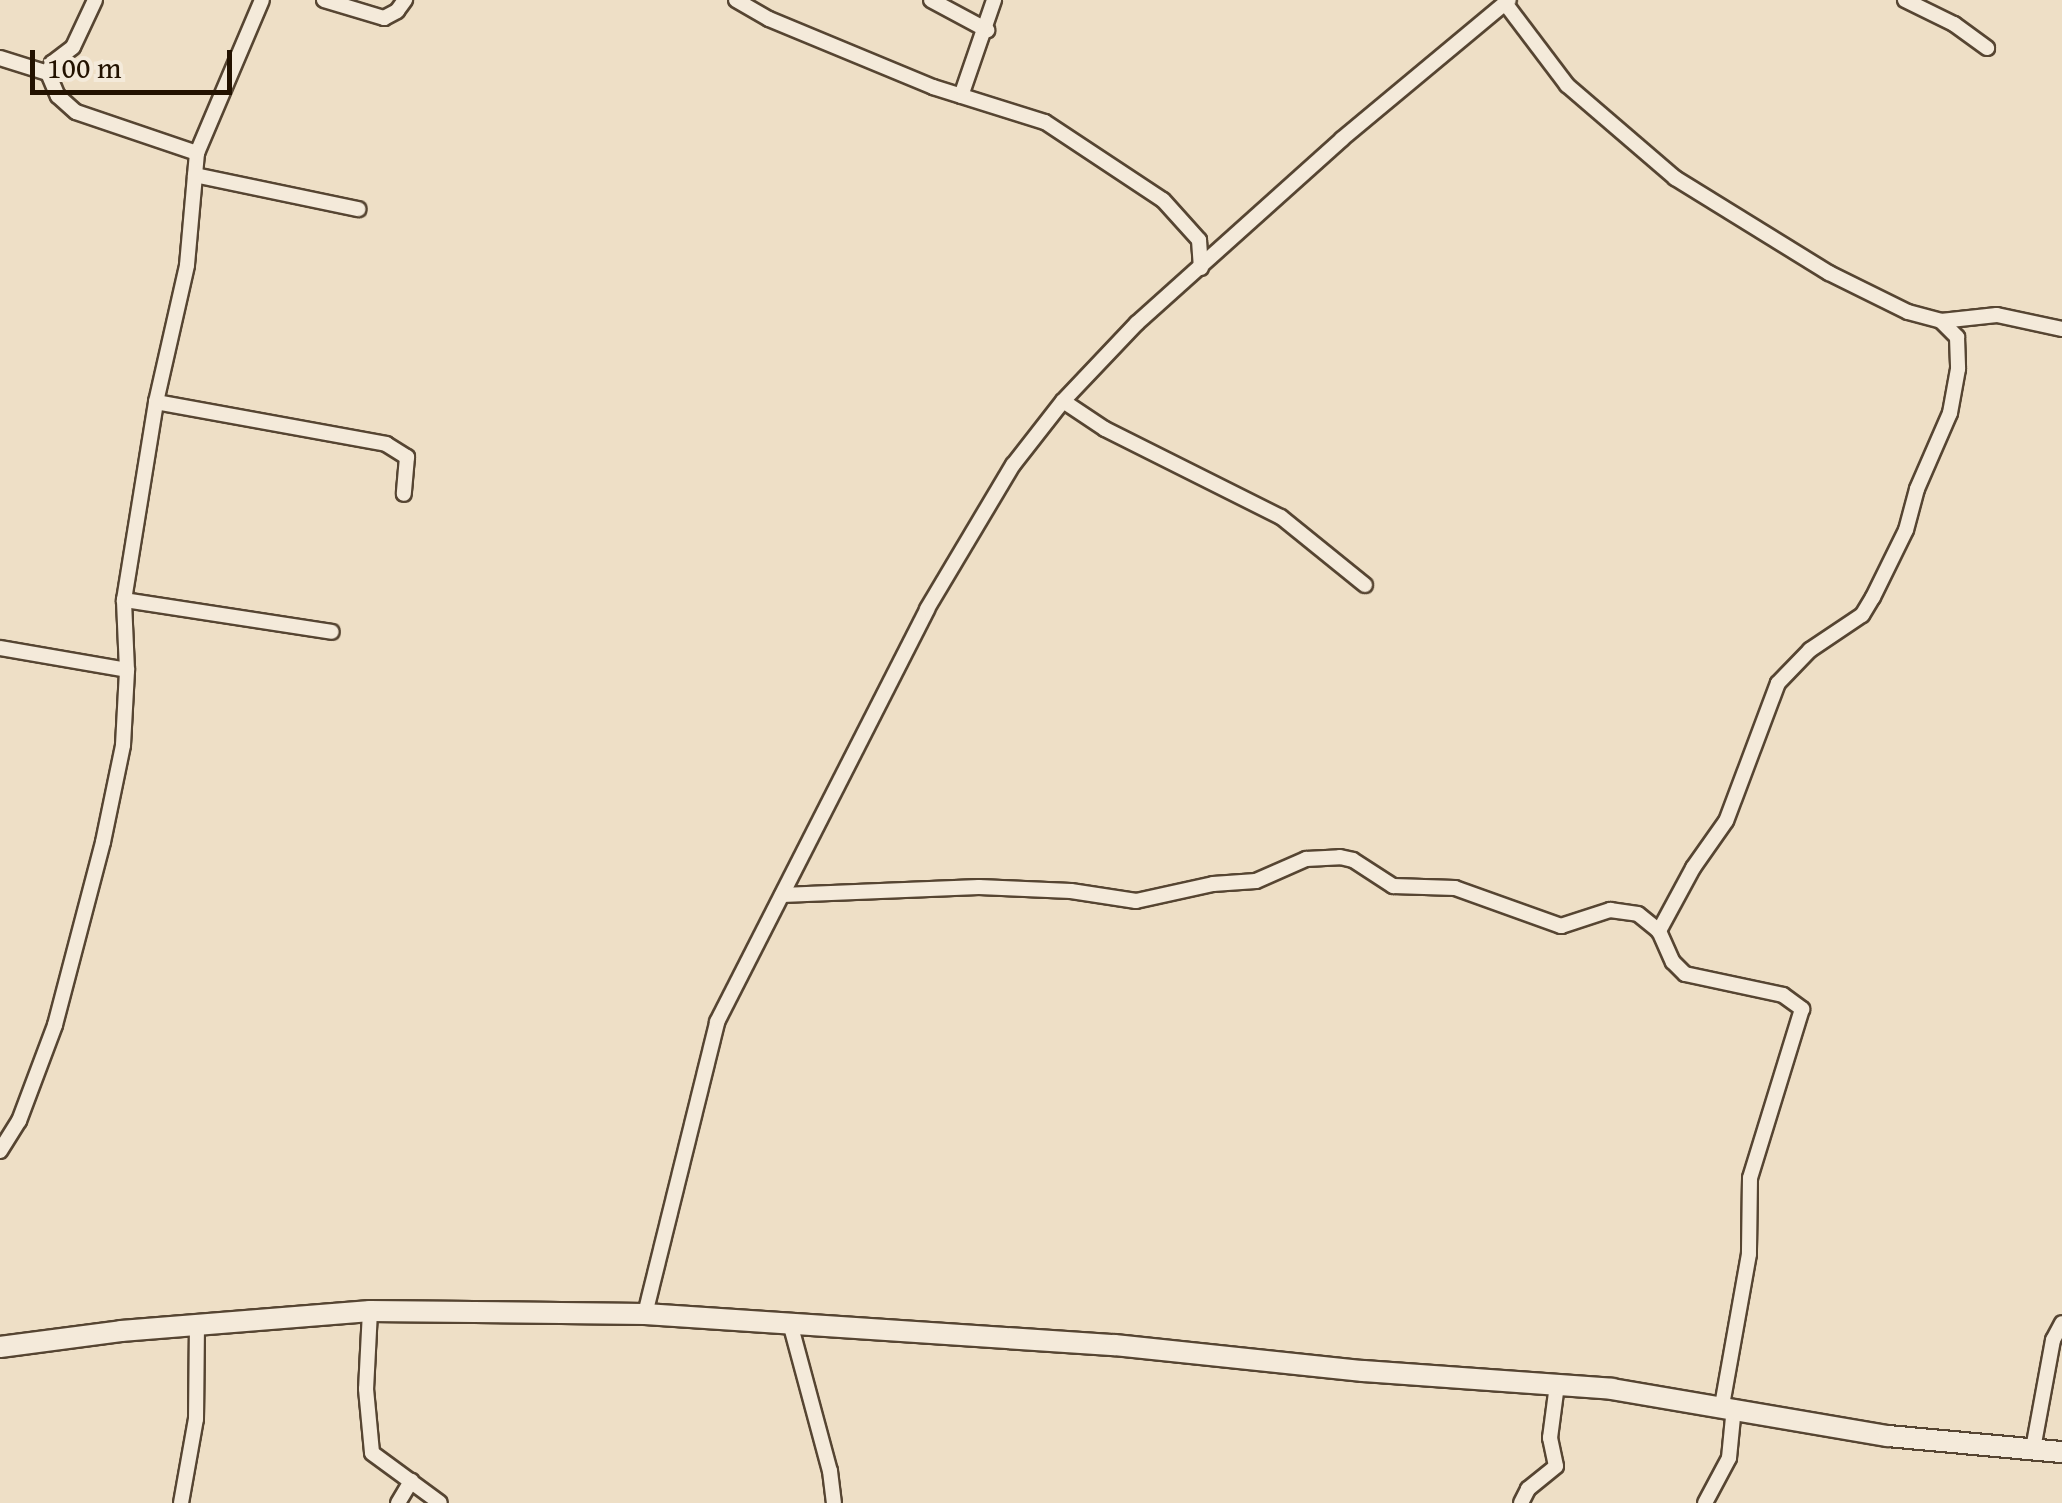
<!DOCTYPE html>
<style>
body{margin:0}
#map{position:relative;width:2062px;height:1503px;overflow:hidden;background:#eedfc6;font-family:"Gentium Book Plus",serif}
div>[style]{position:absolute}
.roads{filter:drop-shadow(2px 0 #564532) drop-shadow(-2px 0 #564532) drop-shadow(0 2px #564532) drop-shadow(0 -2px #564532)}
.street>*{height:14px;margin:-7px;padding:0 7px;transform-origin:7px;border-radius:7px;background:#f4eada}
.secondary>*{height:20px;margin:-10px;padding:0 10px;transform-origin:10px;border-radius:10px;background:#f4eada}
span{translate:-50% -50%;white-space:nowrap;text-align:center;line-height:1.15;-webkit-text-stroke:9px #f4eada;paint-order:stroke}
.scale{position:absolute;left:30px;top:50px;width:202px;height:45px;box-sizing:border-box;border:5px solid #231200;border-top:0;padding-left:12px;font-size:30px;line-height:35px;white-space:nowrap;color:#231200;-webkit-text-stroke:8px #f4eada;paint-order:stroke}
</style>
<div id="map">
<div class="roads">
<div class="street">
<i style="left:324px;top:0;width:63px;rotate:16.7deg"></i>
<i style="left:384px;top:18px;width:15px;rotate:-28deg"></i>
<i style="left:397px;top:11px;width:14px;rotate:-54deg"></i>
<i style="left:736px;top:0;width:38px;rotate:30deg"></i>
<i style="left:769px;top:19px;width:178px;rotate:22.5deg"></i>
<i style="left:933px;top:87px;width:117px;rotate:17.4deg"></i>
<i style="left:1045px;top:122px;width:141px;rotate:33.5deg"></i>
<i style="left:1163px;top:200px;width:54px;rotate:48deg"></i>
<i style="left:1199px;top:240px;width:28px;rotate:86deg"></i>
<i style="left:931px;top:0;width:64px;rotate:28.2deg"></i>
<i style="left:1905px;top:0;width:55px;rotate:26.1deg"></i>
<i style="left:1954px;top:24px;width:41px;rotate:36deg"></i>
<i style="left:1505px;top:3px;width:103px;rotate:52.9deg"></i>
<i style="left:1567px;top:85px;width:143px;rotate:40.7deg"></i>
<i style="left:1675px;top:178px;width:181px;rotate:31.7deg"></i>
<i style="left:1829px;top:273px;width:88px;rotate:26.3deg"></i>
<i style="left:1908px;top:312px;width:34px;rotate:15deg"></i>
<i style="left:1941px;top:321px;width:23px;rotate:45deg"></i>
<i style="left:1957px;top:337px;width:32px;rotate:88deg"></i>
<i style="left:1958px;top:369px;width:45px;rotate:100.3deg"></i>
<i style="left:1950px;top:413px;width:83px;rotate:113.5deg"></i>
<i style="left:1917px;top:489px;width:42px;rotate:105deg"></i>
<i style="left:1906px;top:530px;width:75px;rotate:116.2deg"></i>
<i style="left:1873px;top:597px;width:21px;rotate:121deg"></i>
<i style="left:1862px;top:615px;width:63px;rotate:146.1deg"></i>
<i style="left:1810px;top:650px;width:46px;rotate:134.1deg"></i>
<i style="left:1778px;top:683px;width:147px;rotate:110.6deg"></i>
<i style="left:1726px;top:821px;width:57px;rotate:125.1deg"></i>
<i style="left:1693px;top:868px;width:72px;rotate:118.4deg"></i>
<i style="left:0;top:58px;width:50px;rotate:17.4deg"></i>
<i style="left:48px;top:73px;width:25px;rotate:67deg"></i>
<i style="left:58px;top:96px;width:24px;rotate:42deg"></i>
<i style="left:76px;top:112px;width:128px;rotate:18.7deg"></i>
<i style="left:197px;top:153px;width:166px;rotate:-67deg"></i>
<i style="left:48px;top:73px;width:11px;rotate:-68deg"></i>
<i style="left:52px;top:63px;width:26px;rotate:-37deg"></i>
<i style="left:73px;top:47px;width:52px;rotate:-64.9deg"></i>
<i style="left:961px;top:96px;width:102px;rotate:-71deg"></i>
<i style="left:195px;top:175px;width:167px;rotate:11.8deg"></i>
<i style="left:1941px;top:321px;width:56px;rotate:-6.1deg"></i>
<i style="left:1997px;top:315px;width:66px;rotate:12.2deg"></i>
<i style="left:1063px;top:401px;width:50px;rotate:33.7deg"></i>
<i style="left:1105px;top:429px;width:197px;rotate:26.6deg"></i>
<i style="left:1281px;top:517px;width:108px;rotate:39deg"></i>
<i style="left:156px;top:402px;width:234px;rotate:10.3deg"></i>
<i style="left:386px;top:444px;width:25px;rotate:32deg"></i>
<i style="left:407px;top:457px;width:37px;rotate:95deg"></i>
<i style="left:124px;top:600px;width:210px;rotate:8.7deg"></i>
<i style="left:0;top:648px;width:129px;rotate:9.8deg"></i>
<i style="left:782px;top:895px;width:197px;rotate:-2.3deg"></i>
<i style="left:979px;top:887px;width:92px;rotate:2.5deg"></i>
<i style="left:1071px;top:891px;width:66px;rotate:8.7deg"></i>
<i style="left:1136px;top:901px;width:79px;rotate:-12.4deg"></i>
<i style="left:1213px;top:884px;width:43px;rotate:-4deg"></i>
<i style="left:1256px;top:881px;width:55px;rotate:-23.7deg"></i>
<i style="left:1306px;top:859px;width:34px;rotate:-3deg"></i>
<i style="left:1340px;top:857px;width:13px;rotate:13deg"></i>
<i style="left:1353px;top:860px;width:48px;rotate:33deg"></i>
<i style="left:1393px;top:886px;width:62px;rotate:1.8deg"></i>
<i style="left:1455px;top:888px;width:113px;rotate:19.7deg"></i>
<i style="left:1561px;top:926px;width:52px;rotate:-18.1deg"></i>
<i style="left:1610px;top:910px;width:28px;rotate:8deg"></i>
<i style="left:1638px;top:914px;width:27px;rotate:39deg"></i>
<i style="left:1659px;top:931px;width:34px;rotate:66deg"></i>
<i style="left:1673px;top:962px;width:17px;rotate:45deg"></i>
<i style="left:1685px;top:974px;width:100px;rotate:12.1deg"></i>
<i style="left:1783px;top:995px;width:24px;rotate:36deg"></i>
<i style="left:1802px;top:1009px;width:177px;rotate:107.1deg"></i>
<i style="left:1750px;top:1178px;width:76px;rotate:90.8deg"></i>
<i style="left:1749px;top:1254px;width:153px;rotate:100.1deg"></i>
<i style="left:0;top:1151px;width:36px;rotate:-58deg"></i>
<i style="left:19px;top:1121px;width:103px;rotate:-69.4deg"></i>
<i style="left:55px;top:1025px;width:189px;rotate:-75.3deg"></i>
<i style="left:103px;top:842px;width:99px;rotate:-78.3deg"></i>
<i style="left:123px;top:745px;width:75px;rotate:-86.9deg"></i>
<i style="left:127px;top:670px;width:70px;rotate:-92.5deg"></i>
<i style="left:124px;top:600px;width:201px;rotate:-80.8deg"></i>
<i style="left:156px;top:402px;width:140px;rotate:-77.2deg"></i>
<i style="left:187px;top:265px;width:112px;rotate:-84.9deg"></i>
<i style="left:370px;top:1311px;width:78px;rotate:92.9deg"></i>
<i style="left:366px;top:1389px;width:64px;rotate:84.6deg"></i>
<i style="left:372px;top:1453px;width:84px;rotate:36.3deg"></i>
<i style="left:645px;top:1314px;width:301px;rotate:-76.1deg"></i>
<i style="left:717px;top:1022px;width:463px;rotate:-63deg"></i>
<i style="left:927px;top:609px;width:168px;rotate:-59.2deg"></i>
<i style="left:1013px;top:465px;width:81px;rotate:-52deg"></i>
<i style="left:1063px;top:401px;width:108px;rotate:-46.5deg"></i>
<i style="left:1137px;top:323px;width:275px;rotate:-41.9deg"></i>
<i style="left:1342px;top:139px;width:217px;rotate:-39.8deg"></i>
<i style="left:790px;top:1323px;width:153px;rotate:74.9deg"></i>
<i style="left:830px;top:1471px;width:32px;rotate:83deg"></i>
<i style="left:2033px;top:1449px;width:111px;rotate:-79.6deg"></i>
<i style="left:2053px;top:1340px;width:19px;rotate:-62deg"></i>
<i style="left:181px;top:1503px;width:85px;rotate:-79.9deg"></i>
<i style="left:196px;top:1419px;width:94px;rotate:-89.4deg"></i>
<i style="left:398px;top:1503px;width:26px;rotate:-59deg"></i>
<i style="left:1521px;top:1503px;width:16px;rotate:-63deg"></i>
<i style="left:1528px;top:1489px;width:36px;rotate:-39deg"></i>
<i style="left:1556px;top:1466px;width:29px;rotate:-102deg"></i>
<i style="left:1550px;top:1438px;width:53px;rotate:-82.5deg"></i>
<i style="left:1705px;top:1503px;width:51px;rotate:-61.9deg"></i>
<i style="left:1729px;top:1458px;width:51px;rotate:-84.4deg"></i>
</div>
<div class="secondary">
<i style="left:0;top:1347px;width:122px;rotate:-7.5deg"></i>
<i style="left:121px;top:1331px;width:250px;rotate:-4.6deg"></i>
<i style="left:370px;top:1311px;width:275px;rotate:0.6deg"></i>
<i style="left:645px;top:1314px;width:471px;rotate:3.8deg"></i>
<i style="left:1115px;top:1345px;width:249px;rotate:6deg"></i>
<i style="left:1363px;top:1371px;width:250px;rotate:4.1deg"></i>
<i style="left:1612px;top:1389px;width:280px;rotate:9.7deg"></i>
<i style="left:1888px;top:1436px;width:175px;rotate:5.3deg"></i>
</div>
</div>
<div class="scale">100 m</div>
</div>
